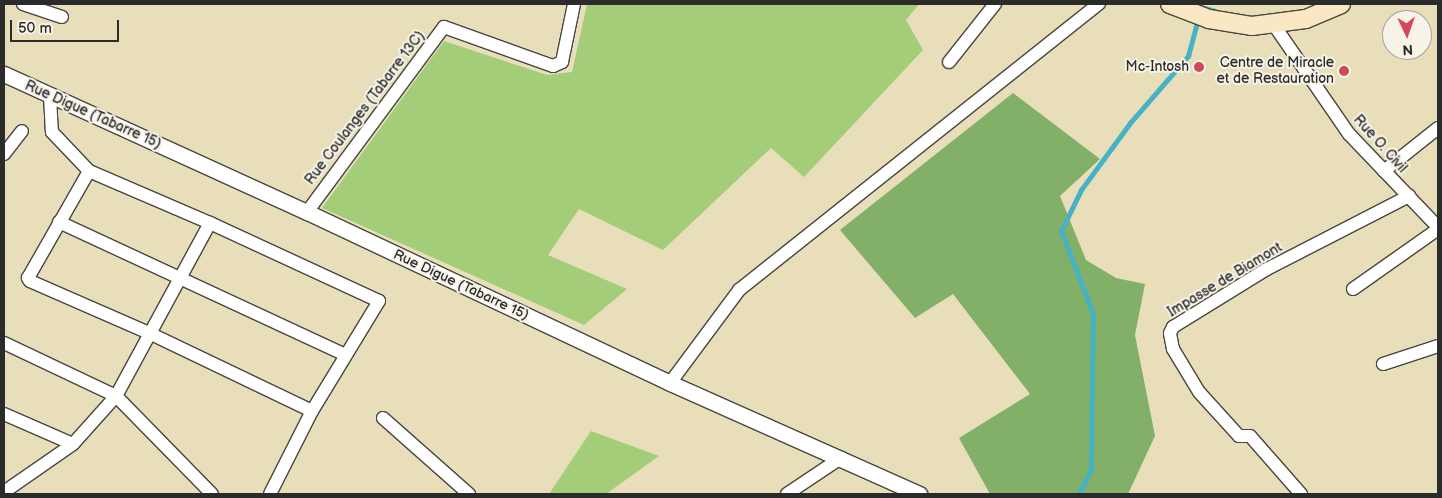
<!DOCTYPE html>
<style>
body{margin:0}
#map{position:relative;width:1442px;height:498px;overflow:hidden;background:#e8deba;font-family:"Balsamiq Sans",sans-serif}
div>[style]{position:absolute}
.green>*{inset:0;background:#a3cd79}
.forest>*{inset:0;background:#82b069}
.stream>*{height:4.5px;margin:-2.25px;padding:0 2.25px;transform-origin:2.25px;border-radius:2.25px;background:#46b2c4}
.roads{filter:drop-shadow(1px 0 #474640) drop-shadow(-1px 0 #474640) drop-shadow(0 1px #474640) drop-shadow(0 -1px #474640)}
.minor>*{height:12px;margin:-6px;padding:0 6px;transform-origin:6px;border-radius:6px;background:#fff}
.tertiary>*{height:15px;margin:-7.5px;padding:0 7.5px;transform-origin:7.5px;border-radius:7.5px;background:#fff}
.secondary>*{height:18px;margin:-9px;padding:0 9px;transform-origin:9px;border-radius:9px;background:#fae7c3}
.dots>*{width:14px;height:14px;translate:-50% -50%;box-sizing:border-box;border:2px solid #f7f3e8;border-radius:50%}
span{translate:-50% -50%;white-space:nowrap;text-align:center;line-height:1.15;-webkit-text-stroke:4px #f7f3e8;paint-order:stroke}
.poi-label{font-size:14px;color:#2b2b2b}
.right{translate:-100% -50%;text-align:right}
.street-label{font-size:14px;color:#2b2b2b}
.frame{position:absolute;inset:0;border:5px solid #2b2b2b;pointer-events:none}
.north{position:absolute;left:1382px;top:10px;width:50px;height:50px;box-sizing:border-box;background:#f7f3e8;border:1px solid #a5a39c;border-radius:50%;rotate:177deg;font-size:14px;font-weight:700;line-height:20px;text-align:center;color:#2b2b2b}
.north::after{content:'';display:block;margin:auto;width:18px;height:22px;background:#d1495b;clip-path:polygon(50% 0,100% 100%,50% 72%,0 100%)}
.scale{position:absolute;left:10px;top:20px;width:109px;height:22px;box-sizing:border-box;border:2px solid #2b2b2b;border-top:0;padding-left:6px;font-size:15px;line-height:18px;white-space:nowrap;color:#2b2b2b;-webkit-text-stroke:4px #f7f3e8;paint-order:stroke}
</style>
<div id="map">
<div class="green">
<i style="clip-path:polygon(587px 4px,919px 4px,906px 20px,923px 50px,804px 177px,771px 148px,663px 250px,579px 209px,548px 255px,627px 289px,584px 325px,322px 208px,444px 41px,547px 75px,572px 72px)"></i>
<i style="clip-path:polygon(591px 431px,659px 456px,606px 494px,549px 494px)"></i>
</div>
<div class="forest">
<i style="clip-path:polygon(1013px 93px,1100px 159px,1060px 196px,1086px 260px,1116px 278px,1145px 284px,1135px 335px,1155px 436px,1128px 494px,990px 494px,959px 438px,1030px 394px,953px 294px,915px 318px,840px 230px)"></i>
</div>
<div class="stream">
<i style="left:1201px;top:7px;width:15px;rotate:16deg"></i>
<i style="left:1079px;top:494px;width:28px;rotate:-64deg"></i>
<i style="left:1091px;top:469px;width:155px;rotate:-89.3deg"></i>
<i style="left:1093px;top:314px;width:89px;rotate:-111.1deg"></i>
<i style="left:1061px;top:231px;width:46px;rotate:-64deg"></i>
<i style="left:1081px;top:190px;width:83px;rotate:-53.8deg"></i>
<i style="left:1130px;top:123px;width:89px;rotate:-49.1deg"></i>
<i style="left:1188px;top:56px;width:38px;rotate:-75deg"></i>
</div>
<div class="roads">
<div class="minor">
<i style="left:23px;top:4px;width:41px;rotate:18.4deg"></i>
<i style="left:1274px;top:25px;width:132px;rotate:55.5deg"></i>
<i style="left:1349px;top:134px;width:129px;rotate:46.3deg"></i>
<i style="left:949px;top:62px;width:74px;rotate:-51.6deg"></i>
<i style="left:50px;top:96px;width:36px;rotate:87deg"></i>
<i style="left:52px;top:132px;width:54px;rotate:46.5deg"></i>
<i style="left:89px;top:171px;width:132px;rotate:23.3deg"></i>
<i style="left:210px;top:223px;width:186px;rotate:24.8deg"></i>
<i style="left:379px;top:301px;width:129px;rotate:121.3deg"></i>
<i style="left:312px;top:411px;width:181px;rotate:-154.4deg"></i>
<i style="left:149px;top:333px;width:130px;rotate:-156.4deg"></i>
<i style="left:30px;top:281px;width:4px;rotate:-124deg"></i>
<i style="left:28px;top:278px;width:123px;rotate:-60.3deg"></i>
<i style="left:4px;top:154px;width:29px;rotate:-52deg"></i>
<i style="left:1384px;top:171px;width:69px;rotate:-38.5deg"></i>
<i style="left:307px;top:212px;width:230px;rotate:-53.5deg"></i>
<i style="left:444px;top:27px;width:116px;rotate:19.7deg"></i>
<i style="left:553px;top:66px;width:10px;rotate:-24deg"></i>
<i style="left:562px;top:62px;width:59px;rotate:-78.3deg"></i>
<i style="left:59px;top:222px;width:315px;rotate:24.9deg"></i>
<i style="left:1353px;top:289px;width:104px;rotate:-35.2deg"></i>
<i style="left:4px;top:343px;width:124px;rotate:25.3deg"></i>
<i style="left:116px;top:396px;width:137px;rotate:45.6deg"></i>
<i style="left:1383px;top:364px;width:58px;rotate:-18.1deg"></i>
<i style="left:670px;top:383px;width:116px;rotate:-53.4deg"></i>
<i style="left:739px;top:290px;width:460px;rotate:-38.5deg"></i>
<i style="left:4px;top:414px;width:75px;rotate:23.5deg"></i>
<i style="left:383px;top:418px;width:115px;rotate:41.5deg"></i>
<i style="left:4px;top:492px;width:84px;rotate:-34.8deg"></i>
<i style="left:73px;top:444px;width:64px;rotate:-48.1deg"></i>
<i style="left:116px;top:396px;width:197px;rotate:-61.5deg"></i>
<i style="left:270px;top:494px;width:93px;rotate:-63.2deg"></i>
<i style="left:787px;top:494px;width:65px;rotate:-33.7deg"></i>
<i style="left:1301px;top:494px;width:77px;rotate:-131.3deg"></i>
<i style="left:1250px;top:436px;width:11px;rotate:180deg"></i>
<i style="left:1239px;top:436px;width:59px;rotate:-132.3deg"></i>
<i style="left:1199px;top:392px;width:50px;rotate:-121.2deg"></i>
<i style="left:1173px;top:349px;width:16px;rotate:-101deg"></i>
<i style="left:1170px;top:333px;width:7px;rotate:-63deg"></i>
<i style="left:1173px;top:327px;width:110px;rotate:-31.7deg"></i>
<i style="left:1267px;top:269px;width:160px;rotate:-27.2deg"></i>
</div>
<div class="tertiary">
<i style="left:4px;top:74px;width:333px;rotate:24.5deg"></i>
<i style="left:307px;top:212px;width:401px;rotate:25.2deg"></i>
<i style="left:670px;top:383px;width:273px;rotate:24deg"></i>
</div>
<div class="secondary">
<i style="left:1170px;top:4px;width:42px;rotate:21deg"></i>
<i style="left:1209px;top:19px;width:44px;rotate:9.2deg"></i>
<i style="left:1252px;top:26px;width:54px;rotate:-7.4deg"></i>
<i style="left:1306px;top:19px;width:38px;rotate:-23deg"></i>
</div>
</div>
<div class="dots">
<i style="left:1199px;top:67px;background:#d1495b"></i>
<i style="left:1344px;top:71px;background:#d1495b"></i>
</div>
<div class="poi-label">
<span class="right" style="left:1334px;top:71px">Centre de Miracle<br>et de Restauration</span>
<span class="right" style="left:1189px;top:67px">Mc-Intosh</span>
</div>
<div class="street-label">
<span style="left:365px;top:108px;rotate:-53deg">Rue Coulanges (Tabarre 13C)</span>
<span style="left:93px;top:115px;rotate:24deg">Rue Digue (Tabarre 15)</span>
<span style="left:1380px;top:144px;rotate:48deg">Rue O. Civil</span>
<span style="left:1225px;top:280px;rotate:-31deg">Impasse de Biamont</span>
<span style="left:461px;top:285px;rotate:25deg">Rue Digue (Tabarre 15)</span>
</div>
<div class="frame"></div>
<div class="north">N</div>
<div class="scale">50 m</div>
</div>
